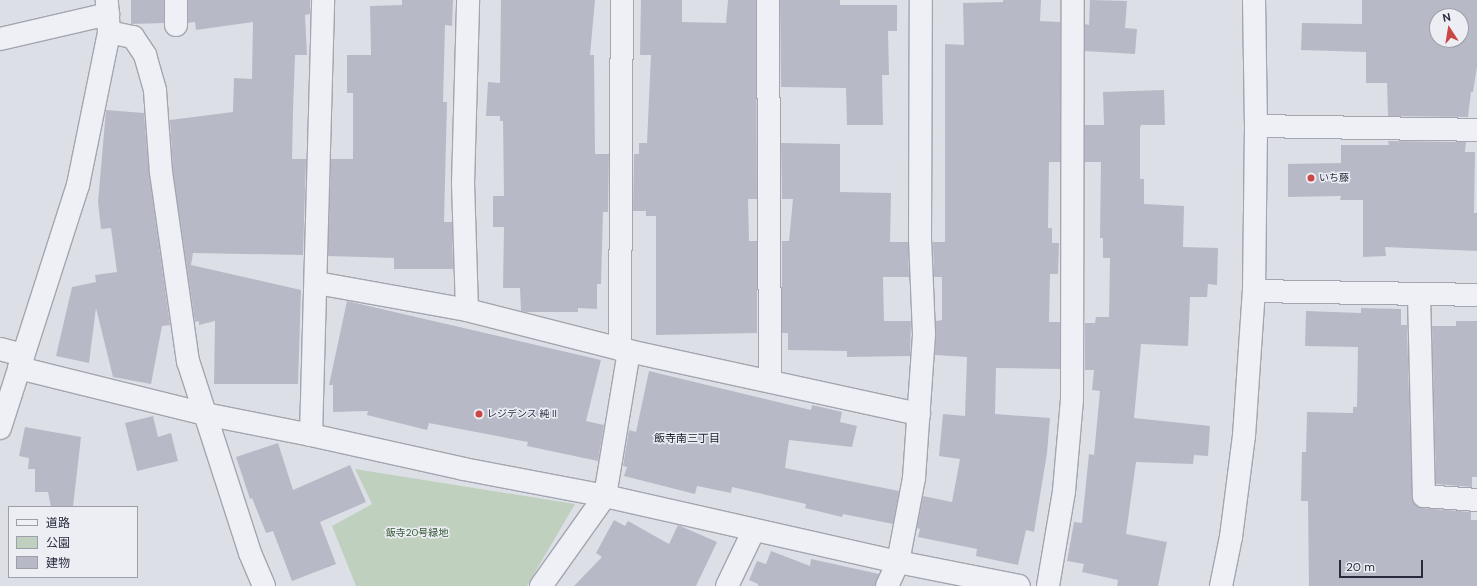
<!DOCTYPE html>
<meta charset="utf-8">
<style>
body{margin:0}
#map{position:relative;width:1477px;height:586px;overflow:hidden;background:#dddfe6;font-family:"DM Sans","Noto Sans JP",sans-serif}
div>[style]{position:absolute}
.green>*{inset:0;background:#c0d0be}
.building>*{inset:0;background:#b7bac6}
.roads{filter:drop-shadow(1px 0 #a3a5b0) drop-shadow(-1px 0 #a3a5b0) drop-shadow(0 1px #a3a5b0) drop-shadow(0 -1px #a3a5b0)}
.minor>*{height:22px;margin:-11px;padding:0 11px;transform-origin:11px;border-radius:11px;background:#eff0f5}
.dots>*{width:11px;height:11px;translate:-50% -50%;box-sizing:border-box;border:2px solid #eceef4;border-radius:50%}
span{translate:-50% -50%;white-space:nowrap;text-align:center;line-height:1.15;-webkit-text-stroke:3px #eceef4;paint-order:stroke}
.poi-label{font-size:10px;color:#272b3c}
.left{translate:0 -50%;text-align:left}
.park-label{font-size:10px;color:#355835}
.neighbourhood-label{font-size:11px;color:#191d2d}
.legend{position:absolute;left:8px;top:506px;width:130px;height:72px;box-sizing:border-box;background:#eceef4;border:1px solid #9da0aa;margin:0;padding:5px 7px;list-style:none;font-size:12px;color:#272b3c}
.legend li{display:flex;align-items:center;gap:8px;height:20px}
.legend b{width:20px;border:1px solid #9da0aa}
.north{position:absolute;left:1429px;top:8px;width:40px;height:40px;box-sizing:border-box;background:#eceef4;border:1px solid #9da0aa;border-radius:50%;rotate:348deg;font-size:11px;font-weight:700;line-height:16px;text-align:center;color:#272b3c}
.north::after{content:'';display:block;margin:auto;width:14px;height:18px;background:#c94744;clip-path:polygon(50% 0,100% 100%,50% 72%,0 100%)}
.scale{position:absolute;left:1339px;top:560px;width:84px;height:18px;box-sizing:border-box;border:2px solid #272b3c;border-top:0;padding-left:5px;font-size:12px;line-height:14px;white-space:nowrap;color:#272b3c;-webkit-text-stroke:3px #eceef4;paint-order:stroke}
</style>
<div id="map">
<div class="green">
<i style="clip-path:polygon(355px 469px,575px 504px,527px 586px,356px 586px,332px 526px,372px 504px)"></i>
</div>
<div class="building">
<i style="clip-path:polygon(131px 0,164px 0,164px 23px,131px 24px)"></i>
<i style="clip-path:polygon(188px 0,310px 0,310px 14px,305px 15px,307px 55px,295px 55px,293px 112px,292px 159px,306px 159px,303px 255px,193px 253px,191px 265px,301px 290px,298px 384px,214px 384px,215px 321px,199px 325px,199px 321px,195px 322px,173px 171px,170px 120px,233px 112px,234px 78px,252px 79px,253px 22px,196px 30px,195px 22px,188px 23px)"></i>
<i style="clip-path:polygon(402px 0,453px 0,452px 26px,445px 25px,443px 102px,447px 102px,444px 222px,452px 222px,453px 269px,394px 269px,394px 258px,328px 256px,331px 159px,353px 159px,353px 93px,347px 93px,347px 55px,371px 55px,370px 6px,402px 5px)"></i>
<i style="clip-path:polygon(501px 0,595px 0,590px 55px,594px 55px,595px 154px,609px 154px,608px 212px,603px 212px,601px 284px,597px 284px,597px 309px,578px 308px,578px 312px,526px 312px,521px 311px,520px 288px,503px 288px,504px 227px,493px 227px,493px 196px,504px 196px,503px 121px,500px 121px,500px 116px,486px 116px,488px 82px,500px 83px)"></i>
<i style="clip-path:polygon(641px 0,682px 0,682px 22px,726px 23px,728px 0,756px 0,757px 199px,748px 199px,749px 241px,757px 241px,757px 333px,656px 335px,656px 216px,646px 216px,646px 211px,633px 211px,634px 154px,639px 154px,639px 143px,647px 143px,651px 55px,640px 55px)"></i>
<i style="clip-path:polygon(780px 0,840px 0,840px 5px,897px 5px,897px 31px,888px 31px,889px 75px,882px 75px,883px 125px,847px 125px,846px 88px,781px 87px)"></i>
<i style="clip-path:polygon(1003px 0,1041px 0,1040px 21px,1060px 22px,1060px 162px,1049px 162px,1048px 228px,1052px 228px,1052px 243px,1059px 243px,1058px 274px,1050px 274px,1049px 322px,1060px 322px,1060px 369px,996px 368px,995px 414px,1050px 418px,1047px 453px,1034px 532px,1026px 530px,1018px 565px,976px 556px,977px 549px,918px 537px,920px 529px,917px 528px,923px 496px,952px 502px,960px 459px,939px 456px,943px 414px,965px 416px,967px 357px,935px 355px,936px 321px,942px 320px,942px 277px,934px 277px,933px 242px,945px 242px,945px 44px,964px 45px,963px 3px,1003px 2px)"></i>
<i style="clip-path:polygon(1090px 0,1127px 1px,1125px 28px,1137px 29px,1135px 54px,1085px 51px,1085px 24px,1089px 25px)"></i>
<i style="clip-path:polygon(evenodd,1362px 0,1477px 0,1477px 67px,1473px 92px,1471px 92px,1468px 117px,1388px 116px,1387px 83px,1366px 83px,1366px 52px,1301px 50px,1302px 23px,1362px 24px,1362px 0,1437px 16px,1461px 16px,1461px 40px,1437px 40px,1437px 16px)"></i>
<i style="clip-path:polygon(1164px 90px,1165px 125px,1141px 125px,1140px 128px,1140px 179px,1144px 179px,1144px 204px,1184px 206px,1183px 247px,1218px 248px,1217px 285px,1208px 284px,1207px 297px,1190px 297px,1188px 346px,1141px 344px,1134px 418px,1210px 426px,1208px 456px,1194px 455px,1193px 464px,1136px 462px,1126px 534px,1167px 542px,1158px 586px,1117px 586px,1118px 580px,1082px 572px,1084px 564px,1067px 561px,1074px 522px,1082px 523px,1089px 454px,1094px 455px,1100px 391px,1092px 390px,1094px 370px,1085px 370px,1085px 323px,1095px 323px,1096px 317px,1109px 317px,1110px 258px,1103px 258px,1103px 238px,1100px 238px,1101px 162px,1085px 162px,1085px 125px,1104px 125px,1103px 92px)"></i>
<i style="clip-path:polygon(106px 110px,144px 113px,149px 174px,170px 325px,162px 326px,151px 384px,113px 377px,96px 308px,89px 363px,56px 356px,72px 287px,96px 282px,95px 275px,117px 272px,111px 228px,101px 229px,98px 202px)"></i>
<i style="clip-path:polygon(1388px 141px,1466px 142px,1465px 152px,1475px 152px,1474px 213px,1477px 213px,1477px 251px,1385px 247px,1386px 256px,1363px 257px,1363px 200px,1340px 200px,1341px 196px,1288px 197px,1288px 164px,1341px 163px,1341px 145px,1389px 145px)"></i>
<i style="clip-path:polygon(781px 143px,840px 144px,840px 192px,891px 193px,890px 242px,908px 242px,909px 277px,883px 277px,884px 321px,911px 321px,910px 356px,847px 357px,847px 351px,788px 350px,788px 333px,782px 333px,782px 241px,789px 241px,793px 199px,782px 199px)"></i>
<i style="clip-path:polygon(347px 301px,601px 360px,586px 421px,604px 425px,598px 461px,527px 446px,528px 442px,429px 423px,427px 430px,367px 415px,368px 411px,333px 412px,333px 385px,329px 385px)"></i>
<i style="clip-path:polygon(1361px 308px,1401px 309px,1401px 325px,1407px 325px,1412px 497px,1413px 502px,1423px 508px,1471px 512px,1471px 520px,1477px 520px,1477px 586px,1309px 586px,1308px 501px,1301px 501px,1302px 452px,1306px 452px,1307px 412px,1353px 413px,1353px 407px,1357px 407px,1358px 347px,1305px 346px,1306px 311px,1361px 313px)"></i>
<i style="clip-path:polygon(1456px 321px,1477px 321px,1477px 477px,1472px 477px,1472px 487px,1436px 484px,1432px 326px,1456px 326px)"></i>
<i style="clip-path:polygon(649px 371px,811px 410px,812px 405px,842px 412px,840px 422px,857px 426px,852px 447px,789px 440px,785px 468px,899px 491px,893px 524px,843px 514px,842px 517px,805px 508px,806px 504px,732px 487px,731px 493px,697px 486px,695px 494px,624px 476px,627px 467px,623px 466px,629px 430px,636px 432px)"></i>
<i style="clip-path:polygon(153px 416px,158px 437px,171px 433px,178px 461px,137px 471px,125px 423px)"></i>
<i style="clip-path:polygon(25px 427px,81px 437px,73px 507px,51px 507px,48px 492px,35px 492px,35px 469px,28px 469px,29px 458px,19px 456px)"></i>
<i style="clip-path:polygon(278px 443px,293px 490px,350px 465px,366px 502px,320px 522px,336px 564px,292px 581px,273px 531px,266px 533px,252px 498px,250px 499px,236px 457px)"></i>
<i style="clip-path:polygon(614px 520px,625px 526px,628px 521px,669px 544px,678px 525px,717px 542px,696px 586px,574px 586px,602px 557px,596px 553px)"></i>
<i style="clip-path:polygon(771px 551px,810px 566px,811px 559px,879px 574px,875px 586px,758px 586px,758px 584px,749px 580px,757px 561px,766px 564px)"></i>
</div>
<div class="roads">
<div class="minor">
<i style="left:176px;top:0;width:25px;rotate:90deg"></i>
<i style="left:768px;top:0;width:381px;rotate:89.7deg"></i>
<i style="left:109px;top:32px;width:25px;rotate:12deg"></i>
<i style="left:133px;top:37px;width:22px;rotate:56deg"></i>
<i style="left:145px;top:55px;width:37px;rotate:74deg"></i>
<i style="left:155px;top:91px;width:81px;rotate:85.8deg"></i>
<i style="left:161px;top:172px;width:191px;rotate:81.9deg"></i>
<i style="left:188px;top:361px;width:202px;rotate:72.1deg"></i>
<i style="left:250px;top:553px;width:36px;rotate:67deg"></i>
<i style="left:0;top:39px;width:111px;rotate:-13deg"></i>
<i style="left:1256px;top:126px;width:221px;rotate:1deg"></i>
<i style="left:317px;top:283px;width:152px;rotate:10.2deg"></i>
<i style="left:467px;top:310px;width:158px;rotate:14.3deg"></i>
<i style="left:620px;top:349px;width:306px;rotate:12.3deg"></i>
<i style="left:1254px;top:291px;width:223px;rotate:1deg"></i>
<i style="left:1419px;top:295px;width:201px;rotate:88.6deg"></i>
<i style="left:1424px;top:496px;width:53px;rotate:4.3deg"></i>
<i style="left:467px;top:310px;width:126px;rotate:-91.8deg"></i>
<i style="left:463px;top:184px;width:184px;rotate:-88.4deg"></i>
<i style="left:0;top:349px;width:24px;rotate:15deg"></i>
<i style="left:620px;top:349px;width:349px;rotate:-89.7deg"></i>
<i style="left:19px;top:368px;width:192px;rotate:13.9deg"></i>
<i style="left:205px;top:414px;width:108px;rotate:11.2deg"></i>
<i style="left:311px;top:435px;width:157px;rotate:12.5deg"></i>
<i style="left:464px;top:469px;width:144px;rotate:10.8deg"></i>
<i style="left:605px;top:496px;width:300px;rotate:12.7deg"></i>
<i style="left:898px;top:562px;width:123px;rotate:11.2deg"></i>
<i style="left:0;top:428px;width:255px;rotate:-72.2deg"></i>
<i style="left:78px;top:185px;width:156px;rotate:-78.5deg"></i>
<i style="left:109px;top:32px;width:32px;rotate:-94deg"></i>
<i style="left:311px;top:435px;width:435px;rotate:-88.4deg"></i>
<i style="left:541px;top:586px;width:110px;rotate:-54.6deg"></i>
<i style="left:605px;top:496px;width:147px;rotate:-80.6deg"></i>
<i style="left:727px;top:586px;width:62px;rotate:-64.3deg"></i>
<i style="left:887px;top:586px;width:26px;rotate:-65deg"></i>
<i style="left:898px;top:562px;width:86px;rotate:-79.2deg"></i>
<i style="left:914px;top:478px;width:144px;rotate:-86deg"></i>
<i style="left:924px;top:334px;width:97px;rotate:-92.4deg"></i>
<i style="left:920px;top:237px;width:237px;rotate:-89.8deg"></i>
<i style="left:1048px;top:586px;width:96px;rotate:-80.4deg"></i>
<i style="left:1064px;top:491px;width:92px;rotate:-85deg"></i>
<i style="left:1072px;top:399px;width:399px;rotate:-89.9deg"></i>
<i style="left:1221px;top:586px;width:50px;rotate:-78.5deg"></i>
<i style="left:1231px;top:537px;width:102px;rotate:-82.7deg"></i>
<i style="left:1244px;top:436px;width:145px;rotate:-86.1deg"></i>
<i style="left:1254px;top:291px;width:165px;rotate:-89.3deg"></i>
<i style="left:1256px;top:126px;width:126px;rotate:-90.9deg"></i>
</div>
</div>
<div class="dots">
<i style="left:1311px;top:178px;background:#c94744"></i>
<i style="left:479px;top:414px;background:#c94744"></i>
</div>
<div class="poi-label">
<span class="left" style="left:1319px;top:178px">いち藤</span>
<span class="left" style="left:487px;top:414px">レジデンス 純 II</span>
</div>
<div class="park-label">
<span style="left:417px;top:533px">飯寺20号緑地</span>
</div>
<div class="neighbourhood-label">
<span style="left:687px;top:438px">飯寺南三丁目</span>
</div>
<ul class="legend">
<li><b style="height:5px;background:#eff0f5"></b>道路</li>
<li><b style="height:11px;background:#c0d0be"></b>公園</li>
<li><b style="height:11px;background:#b7bac6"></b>建物</li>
</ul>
<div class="north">N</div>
<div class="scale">20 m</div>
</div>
